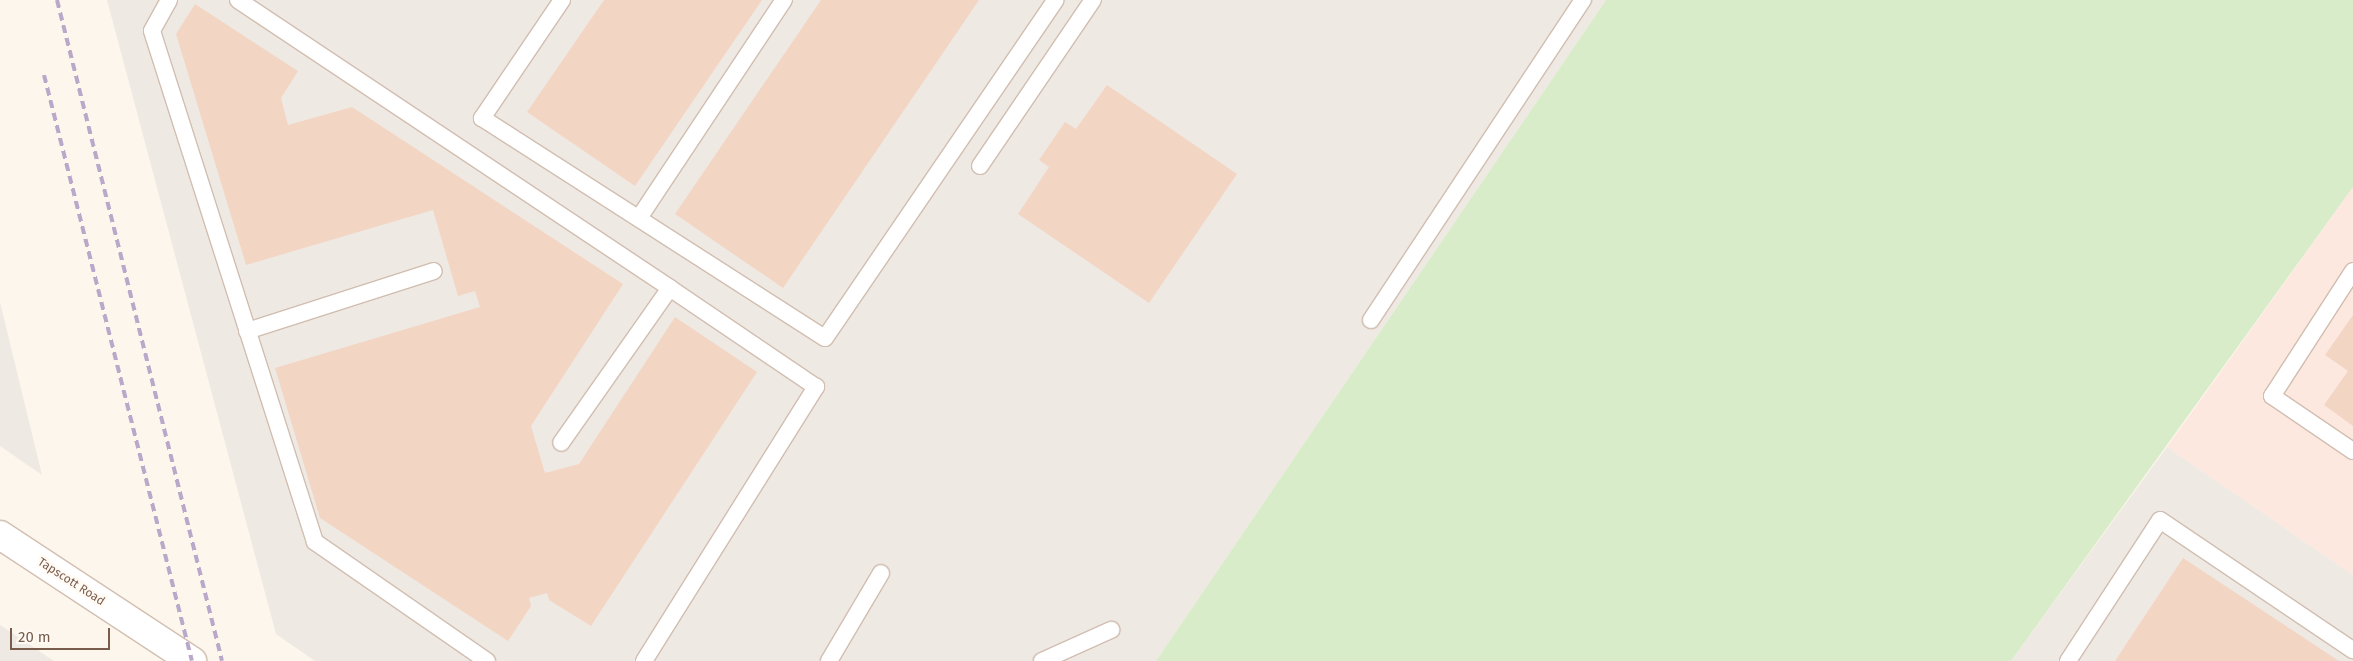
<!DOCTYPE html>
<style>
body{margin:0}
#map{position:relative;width:2353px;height:661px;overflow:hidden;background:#fdf6ec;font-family:"Fira Sans",sans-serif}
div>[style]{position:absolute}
.commercial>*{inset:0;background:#fde8e0}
.industrial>*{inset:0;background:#efe9e4}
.green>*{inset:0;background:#d8ecc9}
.building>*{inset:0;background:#f3d5c3}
.roads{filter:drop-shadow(1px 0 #d1beb0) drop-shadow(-1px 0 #d1beb0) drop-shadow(0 1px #d1beb0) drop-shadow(0 -1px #d1beb0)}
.lane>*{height:16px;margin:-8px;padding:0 8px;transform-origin:8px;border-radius:8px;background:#fff}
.secondary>*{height:28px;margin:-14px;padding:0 14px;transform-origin:14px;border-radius:14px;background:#fff}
.rail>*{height:4px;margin-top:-2px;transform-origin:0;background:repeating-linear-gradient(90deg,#b9a8c9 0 8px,transparent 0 13px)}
span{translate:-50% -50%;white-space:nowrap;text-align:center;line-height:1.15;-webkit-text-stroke:5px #fffaf3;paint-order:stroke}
.street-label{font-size:12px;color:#7a5c4d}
.scale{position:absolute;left:10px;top:628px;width:100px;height:22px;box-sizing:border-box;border:2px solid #7a5c4d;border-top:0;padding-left:6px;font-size:15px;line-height:18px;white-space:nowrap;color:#7a5c4d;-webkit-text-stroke:4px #fffaf3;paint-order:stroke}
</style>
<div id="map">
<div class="commercial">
<i style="clip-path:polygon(2353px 187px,2353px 575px,2167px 447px)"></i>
</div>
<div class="industrial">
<i style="clip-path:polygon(107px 0,1606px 0,1156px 661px,315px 661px,276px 634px)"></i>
<i style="clip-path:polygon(0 302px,42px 475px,0 446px)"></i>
<i style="clip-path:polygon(2167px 447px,2353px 575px,2353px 661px,2011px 661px)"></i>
<i style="clip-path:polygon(0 625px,54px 661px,0 661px)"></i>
</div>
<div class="green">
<i style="clip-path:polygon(1606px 0,2353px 0,2353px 187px,2011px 661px,1156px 661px)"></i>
</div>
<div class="building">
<i style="clip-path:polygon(604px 0,762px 0,635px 186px,527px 112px)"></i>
<i style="clip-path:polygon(821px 0,979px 0,783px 288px,675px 214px)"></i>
<i style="clip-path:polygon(195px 4px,298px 71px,281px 98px,288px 125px,352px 107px,623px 284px,531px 426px,545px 473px,579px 464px,675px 317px,757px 372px,591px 626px,549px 600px,547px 593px,529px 598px,531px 606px,508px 641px,320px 518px,275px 368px,480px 307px,475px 291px,458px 296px,433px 210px,246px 265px,176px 34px)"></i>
<i style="clip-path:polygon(1107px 85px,1237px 174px,1149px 303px,1018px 214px,1049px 167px,1039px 160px,1065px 122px,1076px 129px)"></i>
<i style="clip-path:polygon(2353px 315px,2353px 426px,2324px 405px,2348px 371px,2325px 355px)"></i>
<i style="clip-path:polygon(2183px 558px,2339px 661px,2115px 661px)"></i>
</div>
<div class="roads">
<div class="lane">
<i style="left:169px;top:0;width:35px;rotate:119deg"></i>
<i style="left:152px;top:31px;width:536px;rotate:72.31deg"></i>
<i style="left:315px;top:542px;width:209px;rotate:34.7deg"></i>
<i style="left:238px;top:0;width:519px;rotate:33.69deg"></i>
<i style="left:670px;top:288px;width:189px;rotate:125.1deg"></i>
<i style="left:562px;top:0;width:143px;rotate:124.1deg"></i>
<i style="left:482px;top:118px;width:407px;rotate:32.7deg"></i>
<i style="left:825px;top:338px;width:409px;rotate:-55.7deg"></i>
<i style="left:980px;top:166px;width:201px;rotate:-55.8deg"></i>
<i style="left:639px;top:218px;width:262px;rotate:-56.4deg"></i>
<i style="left:2353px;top:271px;width:149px;rotate:122.9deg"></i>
<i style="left:2272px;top:396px;width:98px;rotate:34.2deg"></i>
<i style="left:1371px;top:320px;width:384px;rotate:-56.5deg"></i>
<i style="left:247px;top:331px;width:196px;rotate:-17.8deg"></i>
<i style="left:644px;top:661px;width:324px;rotate:-57.9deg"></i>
<i style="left:816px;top:387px;width:176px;rotate:-145.9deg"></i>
<i style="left:829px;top:661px;width:102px;rotate:-59.4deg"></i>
<i style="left:1042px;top:661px;width:76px;rotate:-24.2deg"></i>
<i style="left:2068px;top:661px;width:168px;rotate:-56.9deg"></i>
<i style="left:2160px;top:520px;width:233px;rotate:34deg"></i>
</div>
<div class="secondary">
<i style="left:0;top:535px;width:230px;rotate:33.3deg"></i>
</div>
</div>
<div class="rail">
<i style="left:57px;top:0;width:681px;rotate:75.98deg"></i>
<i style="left:44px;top:75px;width:604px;rotate:75.83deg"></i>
</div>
<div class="street-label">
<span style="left:71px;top:582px;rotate:33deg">Tapscott Road</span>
</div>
<div class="scale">20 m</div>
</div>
